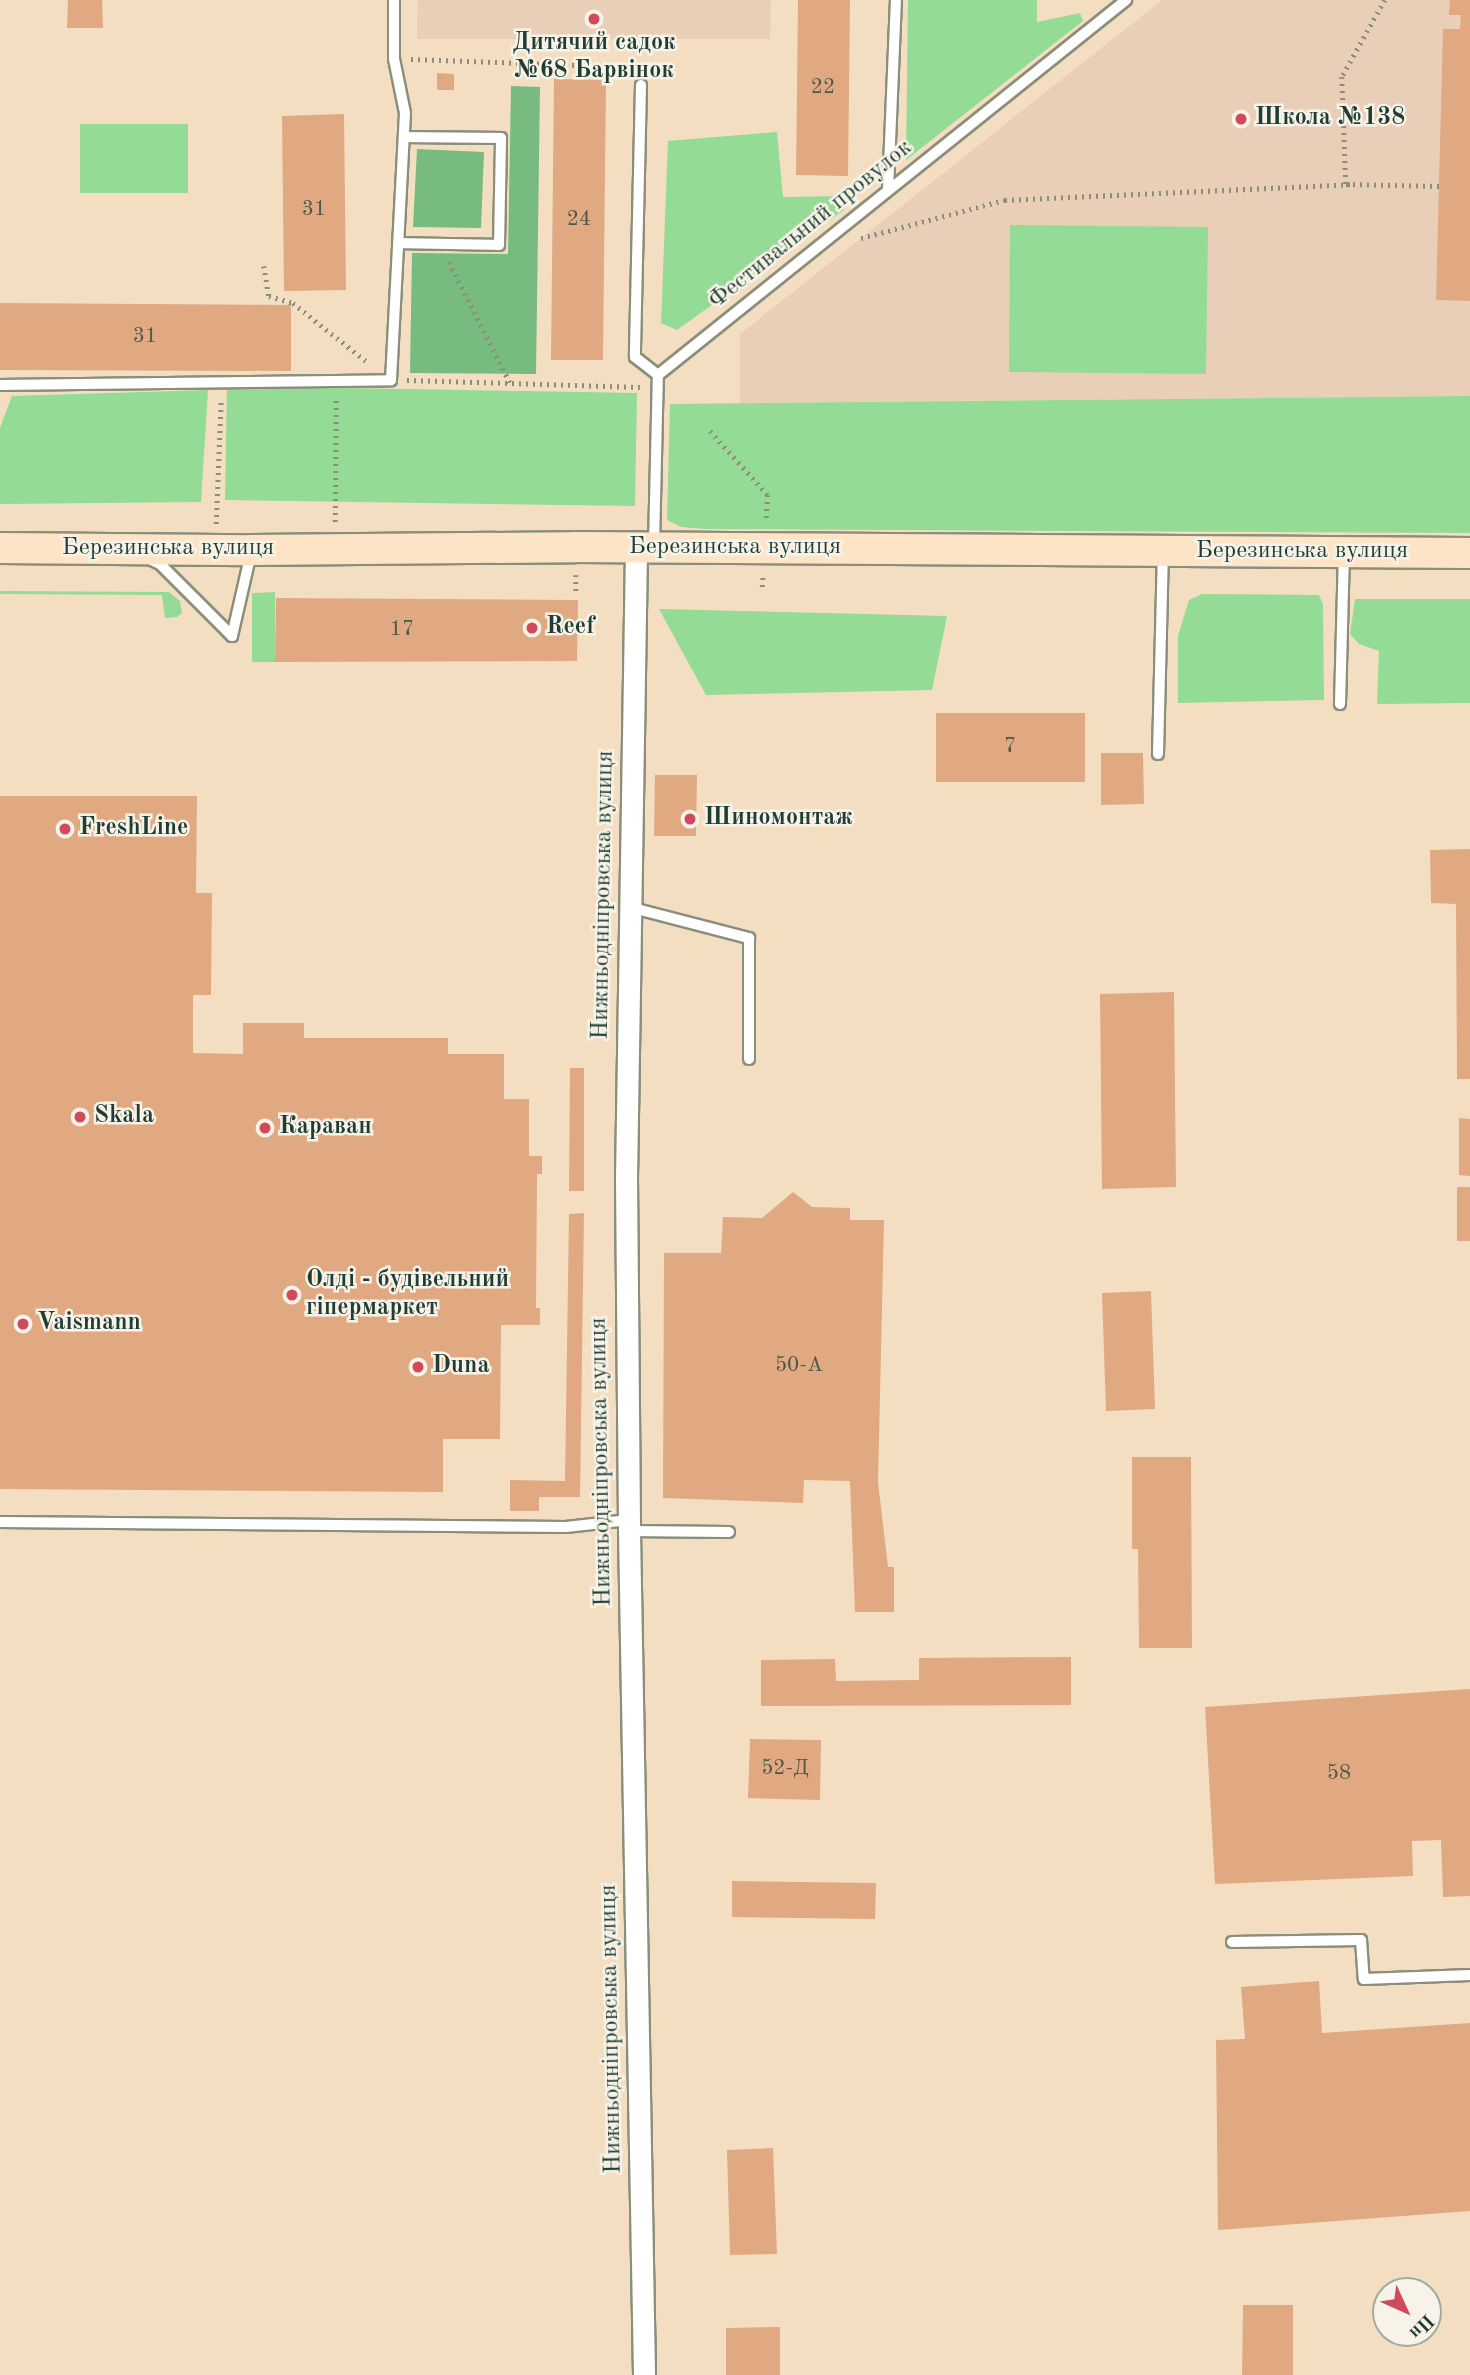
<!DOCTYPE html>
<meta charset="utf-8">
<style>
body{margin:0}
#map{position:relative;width:1470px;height:2375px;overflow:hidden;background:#f4dec2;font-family:"Old Standard TT",serif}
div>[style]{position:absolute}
.built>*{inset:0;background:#e9cfb8}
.green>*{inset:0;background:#94db95}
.forest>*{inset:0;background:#77bb7e}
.building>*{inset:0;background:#e1a982}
.path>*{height:4.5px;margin-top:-2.25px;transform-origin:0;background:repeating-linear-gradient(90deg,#8a8e7b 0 2px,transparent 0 7px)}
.roads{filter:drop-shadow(2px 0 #8a8e7b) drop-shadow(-2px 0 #8a8e7b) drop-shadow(0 2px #8a8e7b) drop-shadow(0 -2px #8a8e7b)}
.lane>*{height:10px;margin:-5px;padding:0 5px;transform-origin:5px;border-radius:5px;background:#fff}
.street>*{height:21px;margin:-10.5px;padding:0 10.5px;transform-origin:10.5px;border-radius:10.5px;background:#fff}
.secondary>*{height:30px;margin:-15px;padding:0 15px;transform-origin:15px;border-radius:15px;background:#fee4c6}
.dots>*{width:19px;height:19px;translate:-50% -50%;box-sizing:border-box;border:4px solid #f7f3e8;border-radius:50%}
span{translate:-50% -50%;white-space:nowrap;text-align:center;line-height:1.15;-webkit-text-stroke:5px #f7f3e8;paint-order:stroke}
.number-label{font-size:21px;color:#505848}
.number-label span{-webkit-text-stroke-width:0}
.poi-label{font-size:24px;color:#1f3d34;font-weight:700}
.left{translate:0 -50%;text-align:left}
.street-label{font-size:24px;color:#1f3d34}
.north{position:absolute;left:1372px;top:2277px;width:70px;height:70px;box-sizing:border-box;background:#f7f3e8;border:2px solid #a1aaa0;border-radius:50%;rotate:135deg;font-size:19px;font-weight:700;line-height:28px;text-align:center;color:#1f3d34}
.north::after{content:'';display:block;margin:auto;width:24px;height:32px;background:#d1495b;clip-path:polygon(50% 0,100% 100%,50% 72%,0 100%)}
</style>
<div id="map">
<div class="built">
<i style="clip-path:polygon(418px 0,771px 0,770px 39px,417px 39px)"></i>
<i style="clip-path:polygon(1162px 0,1470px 0,1470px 396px,740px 403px,740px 334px)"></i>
</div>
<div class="green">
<i style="clip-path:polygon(908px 0,1037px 0,1037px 22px,1080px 13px,1083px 21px,906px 160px)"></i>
<i style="clip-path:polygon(80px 124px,188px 124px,188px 193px,80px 193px)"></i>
<i style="clip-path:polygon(777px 132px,783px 197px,845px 196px,844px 210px,677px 330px,661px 323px,668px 141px)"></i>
<i style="clip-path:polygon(1010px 225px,1208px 227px,1206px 374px,1009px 372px)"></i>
<i style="clip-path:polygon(227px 386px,637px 393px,635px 506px,225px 500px)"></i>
<i style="clip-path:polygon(208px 390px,201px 502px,0 504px,0 428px,12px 396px)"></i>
<i style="clip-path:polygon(1470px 396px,1470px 533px,705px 529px,681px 527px,667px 520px,670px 404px)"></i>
<i style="clip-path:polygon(0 591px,169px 592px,180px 601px,182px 613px,177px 617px,165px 618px,162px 595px,0 594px)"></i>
<i style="clip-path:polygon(275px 592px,275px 662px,252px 662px,252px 593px)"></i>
<i style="clip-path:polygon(1202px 594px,1319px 595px,1323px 604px,1324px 700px,1178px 703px,1178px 636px,1189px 600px)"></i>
<i style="clip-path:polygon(1355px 599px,1470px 599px,1470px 703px,1377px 704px,1379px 651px,1359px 644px,1350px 634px)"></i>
<i style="clip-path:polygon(659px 609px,947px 616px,932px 690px,706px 695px)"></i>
</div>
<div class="forest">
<i style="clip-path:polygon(511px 86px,540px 87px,536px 374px,410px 373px,412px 253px,508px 254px)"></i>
<i style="clip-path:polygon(417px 149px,484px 152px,481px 228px,413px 227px)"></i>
</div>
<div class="building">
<i style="clip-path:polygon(68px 0,102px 0,103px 28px,67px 28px)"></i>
<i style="clip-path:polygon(798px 0,850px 0,848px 176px,796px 175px)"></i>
<i style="clip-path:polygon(1450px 0,1470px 0,1470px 301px,1436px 300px,1443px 29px,1460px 29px,1461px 15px,1449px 15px)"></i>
<i style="clip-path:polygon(437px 73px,454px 74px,454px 90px,437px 90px)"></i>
<i style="clip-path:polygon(554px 79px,606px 80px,603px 360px,551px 360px)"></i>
<i style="clip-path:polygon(344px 114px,346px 290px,284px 291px,282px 116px)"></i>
<i style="clip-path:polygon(0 303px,291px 305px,291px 371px,0 370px)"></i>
<i style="clip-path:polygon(276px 598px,578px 600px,577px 661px,275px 662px)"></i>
<i style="clip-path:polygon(936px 713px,1085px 713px,1085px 782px,936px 782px)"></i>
<i style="clip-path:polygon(1101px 753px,1143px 753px,1144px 804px,1101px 805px)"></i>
<i style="clip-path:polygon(655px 775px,697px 775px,696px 836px,654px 836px)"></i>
<i style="clip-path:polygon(0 796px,197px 796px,196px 893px,212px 893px,211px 995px,193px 995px,193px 1053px,243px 1054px,243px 1023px,304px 1023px,304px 1038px,448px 1038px,448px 1054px,504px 1054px,504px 1099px,529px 1099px,529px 1156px,542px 1156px,542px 1174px,537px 1174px,536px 1308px,540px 1308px,540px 1325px,501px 1325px,500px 1439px,443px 1439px,443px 1492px,0 1489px)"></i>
<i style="clip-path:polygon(1470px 849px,1470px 1079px,1457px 1079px,1456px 904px,1431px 903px,1430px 850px)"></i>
<i style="clip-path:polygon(1174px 992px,1176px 1187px,1102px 1189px,1100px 994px)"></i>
<i style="clip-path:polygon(570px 1068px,584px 1068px,584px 1191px,569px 1191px)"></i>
<i style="clip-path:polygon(1459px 1118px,1470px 1119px,1470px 1176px,1459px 1175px)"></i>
<i style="clip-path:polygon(1457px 1187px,1470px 1187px,1470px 1241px,1457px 1241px)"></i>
<i style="clip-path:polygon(793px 1192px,812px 1207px,850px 1208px,850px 1220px,884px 1220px,878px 1482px,888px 1567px,894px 1567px,894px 1612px,855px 1612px,850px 1481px,804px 1480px,803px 1503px,663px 1498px,664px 1253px,721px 1253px,723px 1217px,762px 1218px)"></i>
<i style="clip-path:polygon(584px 1213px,580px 1497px,539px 1497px,539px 1511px,510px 1511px,510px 1480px,565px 1481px,569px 1214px)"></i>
<i style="clip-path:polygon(1151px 1291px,1155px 1409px,1106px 1411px,1102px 1293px)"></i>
<i style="clip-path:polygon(1132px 1457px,1191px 1457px,1192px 1648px,1139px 1648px,1138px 1549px,1132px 1549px)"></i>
<i style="clip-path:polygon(1071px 1657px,1071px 1705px,761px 1706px,761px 1660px,835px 1659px,836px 1681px,919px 1680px,919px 1658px)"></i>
<i style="clip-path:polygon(1470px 1689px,1470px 1896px,1443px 1897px,1441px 1840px,1412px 1841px,1413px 1876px,1215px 1884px,1205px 1707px)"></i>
<i style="clip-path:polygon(750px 1739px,821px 1740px,820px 1800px,748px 1798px)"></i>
<i style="clip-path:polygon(732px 1881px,876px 1883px,875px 1919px,732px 1917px)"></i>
<i style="clip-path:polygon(1319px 1981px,1322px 2033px,1470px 2023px,1470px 2211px,1218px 2230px,1216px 2040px,1245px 2039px,1241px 1987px)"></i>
<i style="clip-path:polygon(773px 2148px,777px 2254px,730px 2255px,727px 2150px)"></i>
<i style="clip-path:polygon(1243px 2305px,1293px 2305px,1293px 2375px,1242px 2375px)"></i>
<i style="clip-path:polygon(780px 2327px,780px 2375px,726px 2375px,726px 2328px)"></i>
</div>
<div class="path">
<i style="left:1385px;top:0;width:88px;rotate:119.2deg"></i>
<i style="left:1342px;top:77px;width:107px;rotate:87.9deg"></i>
<i style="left:1346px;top:184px;width:93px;rotate:1.2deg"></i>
<i style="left:411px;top:59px;width:226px;rotate:2deg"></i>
<i style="left:861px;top:238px;width:149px;rotate:-14.8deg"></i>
<i style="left:1005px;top:200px;width:346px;rotate:-2.6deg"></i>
<i style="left:449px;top:262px;width:136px;rotate:63.2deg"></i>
<i style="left:264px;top:266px;width:30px;rotate:81deg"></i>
<i style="left:269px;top:296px;width:25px;rotate:16deg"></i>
<i style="left:293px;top:303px;width:93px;rotate:38.5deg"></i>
<i style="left:407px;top:380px;width:233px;rotate:1.7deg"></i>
<i style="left:710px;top:431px;width:86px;rotate:47.8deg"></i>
<i style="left:768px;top:495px;width:28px;rotate:94deg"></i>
<i style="left:335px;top:522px;width:124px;rotate:-89.5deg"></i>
<i style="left:216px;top:524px;width:124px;rotate:-87.7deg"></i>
<i style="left:576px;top:575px;width:17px;rotate:90deg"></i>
<i style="left:762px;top:587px;width:14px;rotate:-86deg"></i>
</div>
<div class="roads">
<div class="lane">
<i style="left:641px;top:85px;width:272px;rotate:91.3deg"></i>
<i style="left:635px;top:357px;width:29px;rotate:38deg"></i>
<i style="left:888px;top:190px;width:190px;rotate:-87.6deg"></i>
<i style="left:399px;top:243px;width:100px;rotate:1.1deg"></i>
<i style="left:499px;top:245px;width:107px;rotate:-88.9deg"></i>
<i style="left:501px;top:138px;width:97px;rotate:-179.4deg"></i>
<i style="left:0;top:385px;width:391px;rotate:-0.7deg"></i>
<i style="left:391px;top:380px;width:267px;rotate:-87deg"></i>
<i style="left:405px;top:113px;width:55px;rotate:-101.5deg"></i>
<i style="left:394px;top:59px;width:59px;rotate:-90deg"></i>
<i style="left:654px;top:546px;width:171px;rotate:-88.7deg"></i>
<i style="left:658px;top:375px;width:600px;rotate:-38.7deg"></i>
<i style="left:149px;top:559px;width:12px;rotate:24deg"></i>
<i style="left:160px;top:564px;width:102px;rotate:45deg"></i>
<i style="left:232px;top:636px;width:85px;rotate:-77.1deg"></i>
<i style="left:1340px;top:704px;width:150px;rotate:-88.5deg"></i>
<i style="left:1158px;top:754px;width:200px;rotate:-88.6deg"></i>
<i style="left:629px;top:907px;width:124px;rotate:14.5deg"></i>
<i style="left:749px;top:938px;width:121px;rotate:90deg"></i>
<i style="left:0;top:1522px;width:566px;rotate:0.51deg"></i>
<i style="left:566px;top:1527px;width:63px;rotate:-6.3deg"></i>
<i style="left:629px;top:1531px;width:100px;rotate:0.6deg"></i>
<i style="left:1232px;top:1942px;width:129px;rotate:-0.9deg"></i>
<i style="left:1361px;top:1940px;width:39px;rotate:86deg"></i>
<i style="left:1364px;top:1979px;width:106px;rotate:-2.2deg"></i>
</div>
<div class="street">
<i style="left:636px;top:549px;width:629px;rotate:90.91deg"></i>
<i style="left:626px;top:1178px;width:353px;rotate:89.5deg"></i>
<i style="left:629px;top:1531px;width:844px;rotate:88.98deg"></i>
</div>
<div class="secondary">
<i style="left:0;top:548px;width:251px;rotate:0.5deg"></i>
<i style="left:251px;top:550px;width:324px;rotate:-0.5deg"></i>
<i style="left:575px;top:547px;width:895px;rotate:0.38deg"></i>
</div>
</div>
<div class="dots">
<i style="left:594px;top:19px;background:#d1495b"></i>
<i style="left:1241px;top:119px;background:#d1495b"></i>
<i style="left:532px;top:628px;background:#d1495b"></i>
<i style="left:690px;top:819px;background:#d1495b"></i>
<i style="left:65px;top:829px;background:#d1495b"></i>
<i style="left:80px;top:1117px;background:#d1495b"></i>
<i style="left:265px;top:1128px;background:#d1495b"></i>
<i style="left:292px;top:1295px;background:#d1495b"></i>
<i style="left:23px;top:1324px;background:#d1495b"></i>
<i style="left:418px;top:1367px;background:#d1495b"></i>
</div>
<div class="number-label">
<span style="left:823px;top:88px">22</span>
<span style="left:314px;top:210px">31</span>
<span style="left:579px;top:220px">24</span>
<span style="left:145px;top:337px">31</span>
<span style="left:402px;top:630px">17</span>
<span style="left:1010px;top:747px">7</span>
<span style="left:799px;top:1366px">50-А</span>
<span style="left:785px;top:1769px">52-Д</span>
<span style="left:1339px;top:1774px">58</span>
</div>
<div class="poi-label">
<span style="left:594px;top:58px">Дитячий садок<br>№68 Барвінок</span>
<span class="left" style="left:1255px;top:119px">Школа №138</span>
<span class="left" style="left:546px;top:628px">Reef</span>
<span class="left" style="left:704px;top:819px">Шиномонтаж</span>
<span class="left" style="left:79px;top:829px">FreshLine</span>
<span class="left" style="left:94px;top:1117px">Skala</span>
<span class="left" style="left:279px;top:1128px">Караван</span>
<span class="left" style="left:306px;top:1295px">Олді - будівельний<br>гіпермаркет</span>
<span class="left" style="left:37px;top:1324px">Vaismann</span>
<span class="left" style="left:432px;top:1367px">Duna</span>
</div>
<div class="street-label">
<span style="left:811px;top:225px;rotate:-39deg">Фестивальний провулок</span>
<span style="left:735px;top:548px">Березинська вулиця</span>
<span style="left:168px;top:549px">Березинська вулиця</span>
<span style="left:1302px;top:552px">Березинська вулиця</span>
<span style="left:604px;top:895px;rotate:-89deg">Нижньодніпровська вулиця</span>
<span style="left:602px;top:1462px;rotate:-91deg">Нижньодніпровська вулиця</span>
<span style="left:612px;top:2029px;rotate:-91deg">Нижньодніпровська вулиця</span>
</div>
<div class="north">Пн</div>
</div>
